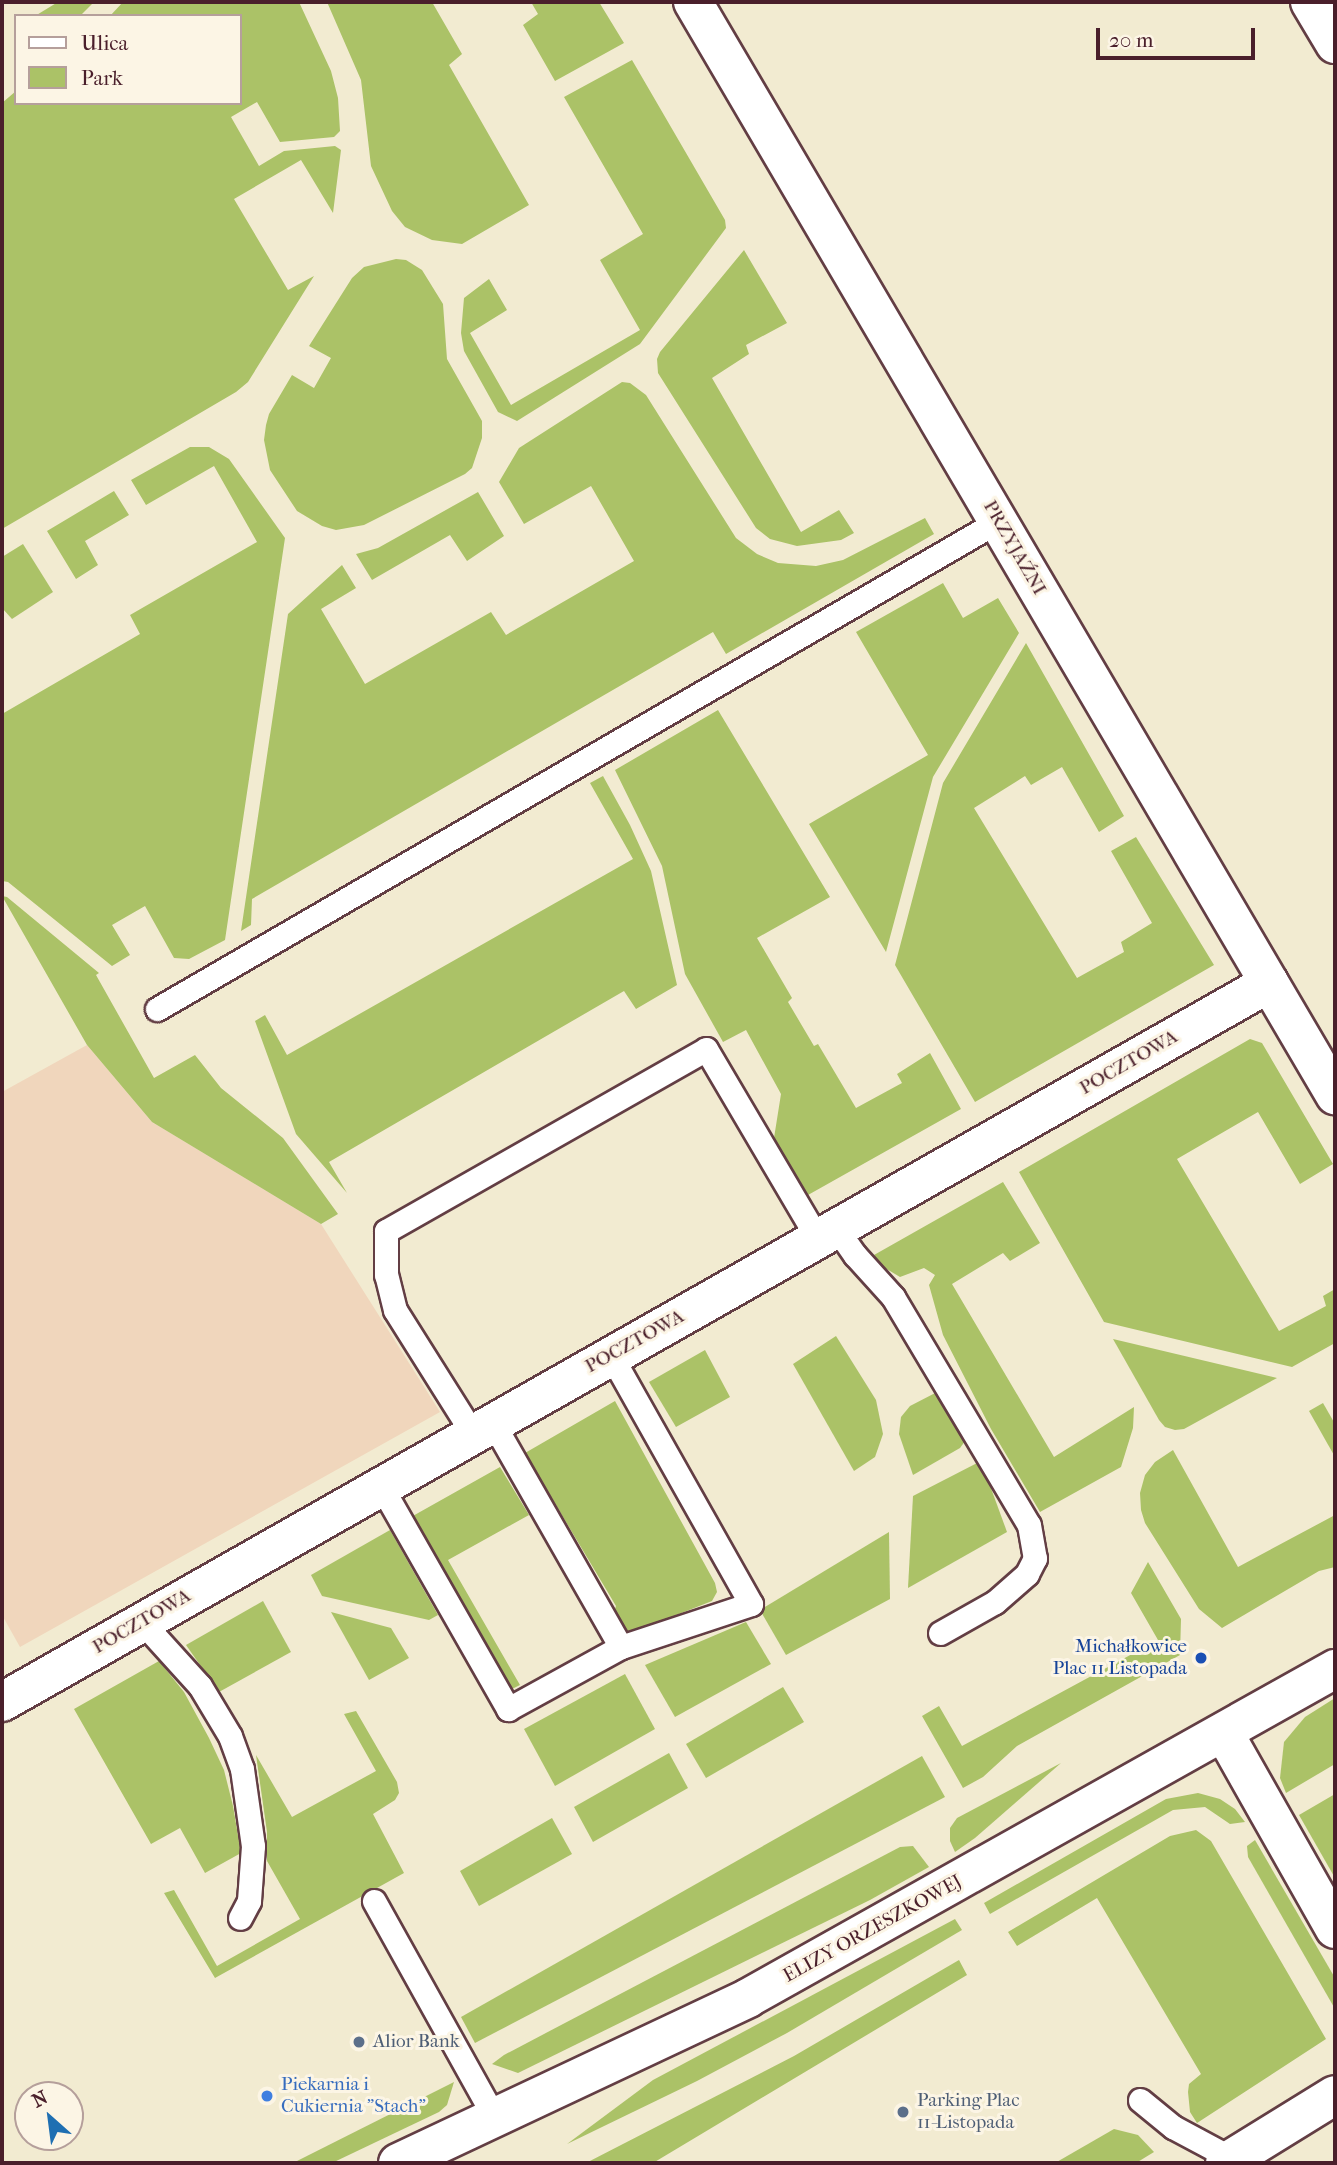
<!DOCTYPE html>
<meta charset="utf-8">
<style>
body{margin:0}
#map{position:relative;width:1337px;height:2165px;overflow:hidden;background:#f2ebd1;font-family:"IM FELL French Canon",serif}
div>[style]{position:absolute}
.built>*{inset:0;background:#f0d6bc}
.green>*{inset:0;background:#abc267}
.roads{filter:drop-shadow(2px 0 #633e44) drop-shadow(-2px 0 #633e44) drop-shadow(0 2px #633e44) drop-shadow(0 -2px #633e44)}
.lane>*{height:23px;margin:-11.5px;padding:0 11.5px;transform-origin:11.5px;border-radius:11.5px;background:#fff}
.street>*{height:38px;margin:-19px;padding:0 19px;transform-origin:19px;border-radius:19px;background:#fff}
.secondary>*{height:38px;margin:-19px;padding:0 19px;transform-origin:19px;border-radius:19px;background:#fff}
.dots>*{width:19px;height:19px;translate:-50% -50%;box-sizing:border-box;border:4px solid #fcf5e5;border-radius:50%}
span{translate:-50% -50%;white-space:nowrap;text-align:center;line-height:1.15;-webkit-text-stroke:6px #fcf5e5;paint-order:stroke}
.street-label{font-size:19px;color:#4a1f2b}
.transit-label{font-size:19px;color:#164399}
.right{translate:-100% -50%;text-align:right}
.service-label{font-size:19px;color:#4e5e75}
.left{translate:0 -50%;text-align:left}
.shop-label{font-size:19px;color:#366cbe}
.frame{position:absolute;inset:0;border:4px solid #4a1f2b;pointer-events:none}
.legend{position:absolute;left:14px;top:14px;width:228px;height:91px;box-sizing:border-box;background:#fcf5e5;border:2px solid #b59f9b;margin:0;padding:9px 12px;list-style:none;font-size:21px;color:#4a1f2b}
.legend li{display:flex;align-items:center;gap:14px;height:35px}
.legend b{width:35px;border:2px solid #b59f9b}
.north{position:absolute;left:14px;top:2081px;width:70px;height:70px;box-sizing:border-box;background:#fcf5e5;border:2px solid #b59f9b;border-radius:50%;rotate:332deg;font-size:19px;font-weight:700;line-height:28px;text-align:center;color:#4a1f2b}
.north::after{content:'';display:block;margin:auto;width:24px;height:32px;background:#1f6fb2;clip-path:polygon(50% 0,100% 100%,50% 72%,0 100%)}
.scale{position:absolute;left:1096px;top:28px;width:159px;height:32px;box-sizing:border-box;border:4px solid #4a1f2b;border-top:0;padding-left:9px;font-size:21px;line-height:24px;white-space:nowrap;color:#4a1f2b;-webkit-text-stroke:5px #fcf5e5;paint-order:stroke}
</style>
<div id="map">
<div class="built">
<i style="clip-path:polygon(87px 1045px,152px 1122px,321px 1224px,440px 1412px,20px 1647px,2px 1615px,2px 1092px)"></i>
</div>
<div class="green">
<i style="clip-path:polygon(58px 2px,94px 2px,80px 16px,35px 16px)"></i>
<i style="clip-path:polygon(123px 2px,299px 2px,331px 71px,338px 98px,340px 131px,334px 137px,280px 142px,257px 102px,231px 117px,259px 166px,284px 151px,335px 146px,341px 150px,333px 213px,301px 160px,234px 199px,288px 290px,314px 276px,248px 382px,236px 392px,2px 529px,2px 103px,16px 91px,16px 103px,240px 103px,240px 16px,110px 16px)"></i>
<i style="clip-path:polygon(327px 2px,432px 2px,462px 54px,449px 65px,529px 205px,462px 244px,432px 240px,405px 227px,392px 211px,371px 166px,361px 80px)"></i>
<i style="clip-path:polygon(531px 2px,599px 2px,624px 43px,555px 81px,523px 25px,538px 14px)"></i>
<i style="clip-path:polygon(632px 60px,725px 220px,726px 228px,640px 344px,517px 421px,498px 412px,464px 351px,461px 333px,464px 298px,489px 279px,507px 310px,470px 333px,511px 405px,640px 330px,600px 260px,643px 234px,564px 97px)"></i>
<i style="clip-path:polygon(744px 250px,787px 323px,746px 345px,749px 354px,712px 378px,801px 532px,839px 510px,854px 533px,841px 540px,797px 546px,770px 539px,756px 528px,658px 373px,657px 359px,660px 352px)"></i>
<i style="clip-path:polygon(396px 259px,406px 260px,422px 270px,443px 304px,447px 359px,482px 421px,482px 438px,472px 468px,465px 474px,364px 525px,336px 530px,322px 526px,297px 511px,270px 470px,264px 440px,266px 425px,269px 414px,292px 375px,314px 388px,331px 358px,309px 346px,352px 278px,364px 267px)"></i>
<i style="clip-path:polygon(622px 382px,630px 383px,646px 395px,736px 538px,757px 554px,778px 563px,816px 566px,843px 560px,925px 518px,934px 534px,726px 654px,713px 632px,252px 899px,251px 925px,241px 931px,288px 614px,342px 565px,356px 588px,321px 609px,365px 684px,491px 612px,506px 635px,634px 561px,591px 486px,524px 524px,499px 482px,519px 448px)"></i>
<i style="clip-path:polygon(190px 447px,209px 447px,229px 459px,285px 538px,225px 940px,189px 959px,174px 958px,145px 906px,112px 925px,130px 955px,112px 966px,8px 882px,2px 881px,2px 714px,140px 634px,130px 615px,257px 542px,214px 466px,146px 505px,131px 480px)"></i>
<i style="clip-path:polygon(114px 491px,129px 515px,85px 541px,98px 565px,76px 579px,47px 531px)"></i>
<i style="clip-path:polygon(478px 492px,504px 536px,467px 561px,450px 535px,372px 580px,356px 554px,378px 548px)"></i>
<i style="clip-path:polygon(23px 544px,53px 592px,12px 619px,2px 608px,2px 557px)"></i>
<i style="clip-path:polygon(943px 583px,963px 618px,998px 598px,1019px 633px,933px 777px,886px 952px,809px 824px,928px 755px,856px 632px)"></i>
<i style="clip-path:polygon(1026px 643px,1124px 816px,1099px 832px,1062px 767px,1031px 785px,1025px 776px,974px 808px,1077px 978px,1124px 952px,1121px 942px,1152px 923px,1111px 851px,1136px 837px,1214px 965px,975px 1102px,895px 965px,943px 783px)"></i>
<i style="clip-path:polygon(718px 710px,830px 897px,757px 938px,792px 998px,788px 1002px,814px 1046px,818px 1044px,856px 1108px,902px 1083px,897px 1074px,930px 1053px,961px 1109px,808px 1195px,774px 1138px,781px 1094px,746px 1030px,723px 1042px,685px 974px,662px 866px,615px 770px)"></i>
<i style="clip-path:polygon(603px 776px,630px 825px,651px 871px,677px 985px,636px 1009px,624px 991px,329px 1162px,347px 1193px,296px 1134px,255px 1021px,265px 1015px,287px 1055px,633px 859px,590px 783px)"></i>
<i style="clip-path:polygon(2px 896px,7px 897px,99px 973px,96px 975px,154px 1078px,195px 1055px,221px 1088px,283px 1138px,338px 1214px,321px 1224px,152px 1122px,87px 1045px)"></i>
<i style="clip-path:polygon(1250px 1039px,1262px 1043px,1333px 1164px,1300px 1184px,1258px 1112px,1177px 1159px,1279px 1331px,1326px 1306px,1323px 1296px,1335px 1289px,1335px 1343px,1292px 1367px,1104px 1322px,1019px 1172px)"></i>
<i style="clip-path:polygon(1003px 1182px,1040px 1243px,1010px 1261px,1003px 1253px,952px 1284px,1054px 1457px,1134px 1407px,1133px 1428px,1121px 1467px,1040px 1512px,991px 1429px,943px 1335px,929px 1285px,935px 1275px,924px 1268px,900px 1277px,880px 1265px,874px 1255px)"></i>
<i style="clip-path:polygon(836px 1336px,876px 1400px,883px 1434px,875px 1457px,854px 1471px,793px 1364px)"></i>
<i style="clip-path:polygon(1113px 1339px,1277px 1378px,1184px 1429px,1175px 1430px,1165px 1427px,1159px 1420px)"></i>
<i style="clip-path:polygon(705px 1350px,730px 1397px,676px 1427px,649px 1382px)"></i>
<i style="clip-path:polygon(941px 1390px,968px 1437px,960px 1448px,913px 1475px,899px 1434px,901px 1417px,910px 1406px)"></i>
<i style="clip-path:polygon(615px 1401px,715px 1583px,717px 1592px,712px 1601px,628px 1634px,621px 1634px,612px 1618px,616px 1606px,525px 1453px)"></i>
<i style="clip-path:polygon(1323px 1403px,1335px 1424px,1335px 1457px,1309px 1411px)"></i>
<i style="clip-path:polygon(1173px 1450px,1238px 1567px,1335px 1515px,1335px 1567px,1319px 1571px,1222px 1628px,1199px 1609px,1145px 1523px,1141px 1510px,1140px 1493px,1145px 1475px,1155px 1462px)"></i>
<i style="clip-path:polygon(981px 1461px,1007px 1532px,908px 1588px,913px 1496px)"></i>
<i style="clip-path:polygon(500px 1467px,529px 1515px,448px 1560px,520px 1685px,512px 1689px,411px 1517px)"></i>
<i style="clip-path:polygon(390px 1530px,438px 1615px,429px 1620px,322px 1596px,311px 1575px)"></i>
<i style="clip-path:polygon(889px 1532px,890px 1599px,786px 1655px,760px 1610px)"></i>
<i style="clip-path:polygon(1148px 1562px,1181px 1619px,1180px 1655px,1017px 1746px,983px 1777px,963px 1788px,922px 1716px,939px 1706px,962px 1746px,1158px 1640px,1131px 1593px)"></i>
<i style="clip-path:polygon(263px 1601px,291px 1652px,219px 1692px,186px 1645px)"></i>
<i style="clip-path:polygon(331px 1612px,391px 1628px,409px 1658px,369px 1680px)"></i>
<i style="clip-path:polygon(746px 1622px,771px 1664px,675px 1717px,645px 1665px)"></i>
<i style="clip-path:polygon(159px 1661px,184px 1692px,209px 1738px,224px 1770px,233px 1806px,241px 1853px,205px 1873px,180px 1828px,151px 1844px,74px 1709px)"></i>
<i style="clip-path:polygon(625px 1674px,655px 1729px,555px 1786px,524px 1729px)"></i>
<i style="clip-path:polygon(783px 1687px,804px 1722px,706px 1778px,686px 1744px)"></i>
<i style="clip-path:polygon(1335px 1698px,1335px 1764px,1286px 1793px,1280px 1778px,1284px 1742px,1305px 1717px)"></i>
<i style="clip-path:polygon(356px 1711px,397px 1782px,399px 1793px,395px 1800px,373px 1814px,404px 1873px,215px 1978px,164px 1893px,174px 1890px,217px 1966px,300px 1919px,267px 1861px,267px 1832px,256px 1755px,292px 1817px,376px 1771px,344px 1714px)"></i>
<i style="clip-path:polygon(669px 1753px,688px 1788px,593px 1842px,574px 1807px)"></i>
<i style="clip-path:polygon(922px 1756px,945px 1797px,475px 2043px,461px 2017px)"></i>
<i style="clip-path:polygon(1061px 1763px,975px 1838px,955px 1852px,950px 1841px,950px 1828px,957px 1818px)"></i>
<i style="clip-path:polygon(1198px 1793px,1220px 1799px,1235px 1809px,1245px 1822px,1230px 1824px,1205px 1807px,1173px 1810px,990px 1914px,984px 1903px,1166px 1799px)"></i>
<i style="clip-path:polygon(1335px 1794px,1335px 1878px,1299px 1815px)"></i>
<i style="clip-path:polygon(552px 1818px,572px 1854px,479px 1906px,460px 1871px)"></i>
<i style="clip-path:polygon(1196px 1830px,1211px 1841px,1326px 2039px,1197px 2123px,1190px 2112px,1188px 2092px,1189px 2084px,1201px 2074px,1097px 1898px,1017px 1946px,1008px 1932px,1170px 1836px)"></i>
<i style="clip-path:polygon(1255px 1840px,1335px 1978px,1335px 2009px,1248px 1857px,1247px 1846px)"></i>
<i style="clip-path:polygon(913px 1846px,929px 1867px,870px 1900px,518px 2073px,492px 2064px,504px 2055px,900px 1847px)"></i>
<i style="clip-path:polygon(955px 1919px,962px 1930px,787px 2033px,697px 2081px,567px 2144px,653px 2080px)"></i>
<i style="clip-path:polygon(959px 1960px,967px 1975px,653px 2163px,586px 2163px,794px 2056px)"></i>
<i style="clip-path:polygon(454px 2082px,447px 2105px,439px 2112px,332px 2163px,293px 2163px)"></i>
<i style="clip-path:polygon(1114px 2129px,1138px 2135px,1154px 2152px,1136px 2163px,1055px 2163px)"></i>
</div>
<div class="roads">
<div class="lane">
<i style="left:157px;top:1009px;width:972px;rotate:-30.12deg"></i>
<i style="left:836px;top:1228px;width:33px;rotate:55deg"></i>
<i style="left:855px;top:1255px;width:57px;rotate:47.9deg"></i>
<i style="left:893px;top:1297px;width:265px;rotate:59.2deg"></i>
<i style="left:1029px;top:1525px;width:34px;rotate:80deg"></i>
<i style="left:1035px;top:1558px;width:18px;rotate:117deg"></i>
<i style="left:1027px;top:1574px;width:43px;rotate:138.8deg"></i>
<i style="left:995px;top:1602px;width:63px;rotate:150.6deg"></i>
<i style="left:493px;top:1423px;width:258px;rotate:60.3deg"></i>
<i style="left:473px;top:1434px;width:146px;rotate:-122.2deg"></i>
<i style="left:395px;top:1310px;width:36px;rotate:-104deg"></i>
<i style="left:386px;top:1275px;width:44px;rotate:-90deg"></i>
<i style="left:386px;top:1231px;width:368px;rotate:-29.6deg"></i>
<i style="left:706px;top:1049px;width:221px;rotate:59.5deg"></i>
<i style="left:381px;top:1486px;width:257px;rotate:60.3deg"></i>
<i style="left:508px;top:1709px;width:129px;rotate:-28.8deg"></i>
<i style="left:621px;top:1647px;width:137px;rotate:-18.3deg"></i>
<i style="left:751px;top:1604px;width:285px;rotate:-119.4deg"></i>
<i style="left:142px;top:1622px;width:86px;rotate:47.8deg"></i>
<i style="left:200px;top:1686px;width:58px;rotate:59deg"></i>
<i style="left:230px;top:1736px;width:35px;rotate:70deg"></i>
<i style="left:242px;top:1769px;width:78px;rotate:81.9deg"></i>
<i style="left:253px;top:1846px;width:55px;rotate:94.2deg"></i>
<i style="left:249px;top:1901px;width:19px;rotate:118deg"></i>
<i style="left:374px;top:1901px;width:248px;rotate:60.9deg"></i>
<i style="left:1140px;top:2100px;width:43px;rotate:39.3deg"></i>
<i style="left:1173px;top:2127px;width:66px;rotate:28.1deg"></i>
</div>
<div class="street">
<i style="left:693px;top:2px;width:1268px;rotate:59.57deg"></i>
<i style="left:1310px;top:2px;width:49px;rotate:59.2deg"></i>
<i style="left:2px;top:1702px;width:1457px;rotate:-29.57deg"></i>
<i style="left:1224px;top:1733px;width:225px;rotate:60.5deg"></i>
<i style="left:1225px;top:2163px;width:129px;rotate:-31.7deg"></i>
</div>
<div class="secondary">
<i style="left:398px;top:2163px;width:387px;rotate:-25.2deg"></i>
<i style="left:748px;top:1998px;width:673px;rotate:-29.27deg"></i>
</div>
</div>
<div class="dots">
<i style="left:1201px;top:1658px;background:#1a4fb4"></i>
<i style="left:359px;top:2042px;background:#5c6f8a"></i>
<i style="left:267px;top:2096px;background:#3f7fe0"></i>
<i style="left:903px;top:2112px;background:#5c6f8a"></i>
</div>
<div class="street-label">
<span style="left:1014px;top:548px;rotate:60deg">PRZYJAŹNI</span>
<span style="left:1129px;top:1063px;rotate:-30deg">POCZTOWA</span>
<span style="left:635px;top:1342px;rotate:-29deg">POCZTOWA</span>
<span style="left:142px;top:1622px;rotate:-30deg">POCZTOWA</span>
<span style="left:873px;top:1929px;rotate:-29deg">ELIZY ORZESZKOWEJ</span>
</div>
<div class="transit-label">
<span class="right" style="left:1187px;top:1658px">Michałkowice<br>Plac 11 Listopada</span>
</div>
<div class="service-label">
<span class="left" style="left:373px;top:2042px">Alior Bank</span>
<span class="left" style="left:917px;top:2112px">Parking Plac<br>11-Listopada</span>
</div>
<div class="shop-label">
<span class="left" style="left:281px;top:2096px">Piekarnia i<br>Cukiernia "Stach"</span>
</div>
<div class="frame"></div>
<ul class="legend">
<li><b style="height:9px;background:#fff"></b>Ulica</li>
<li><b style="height:19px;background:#abc267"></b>Park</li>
</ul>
<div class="north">N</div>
<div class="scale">20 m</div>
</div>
